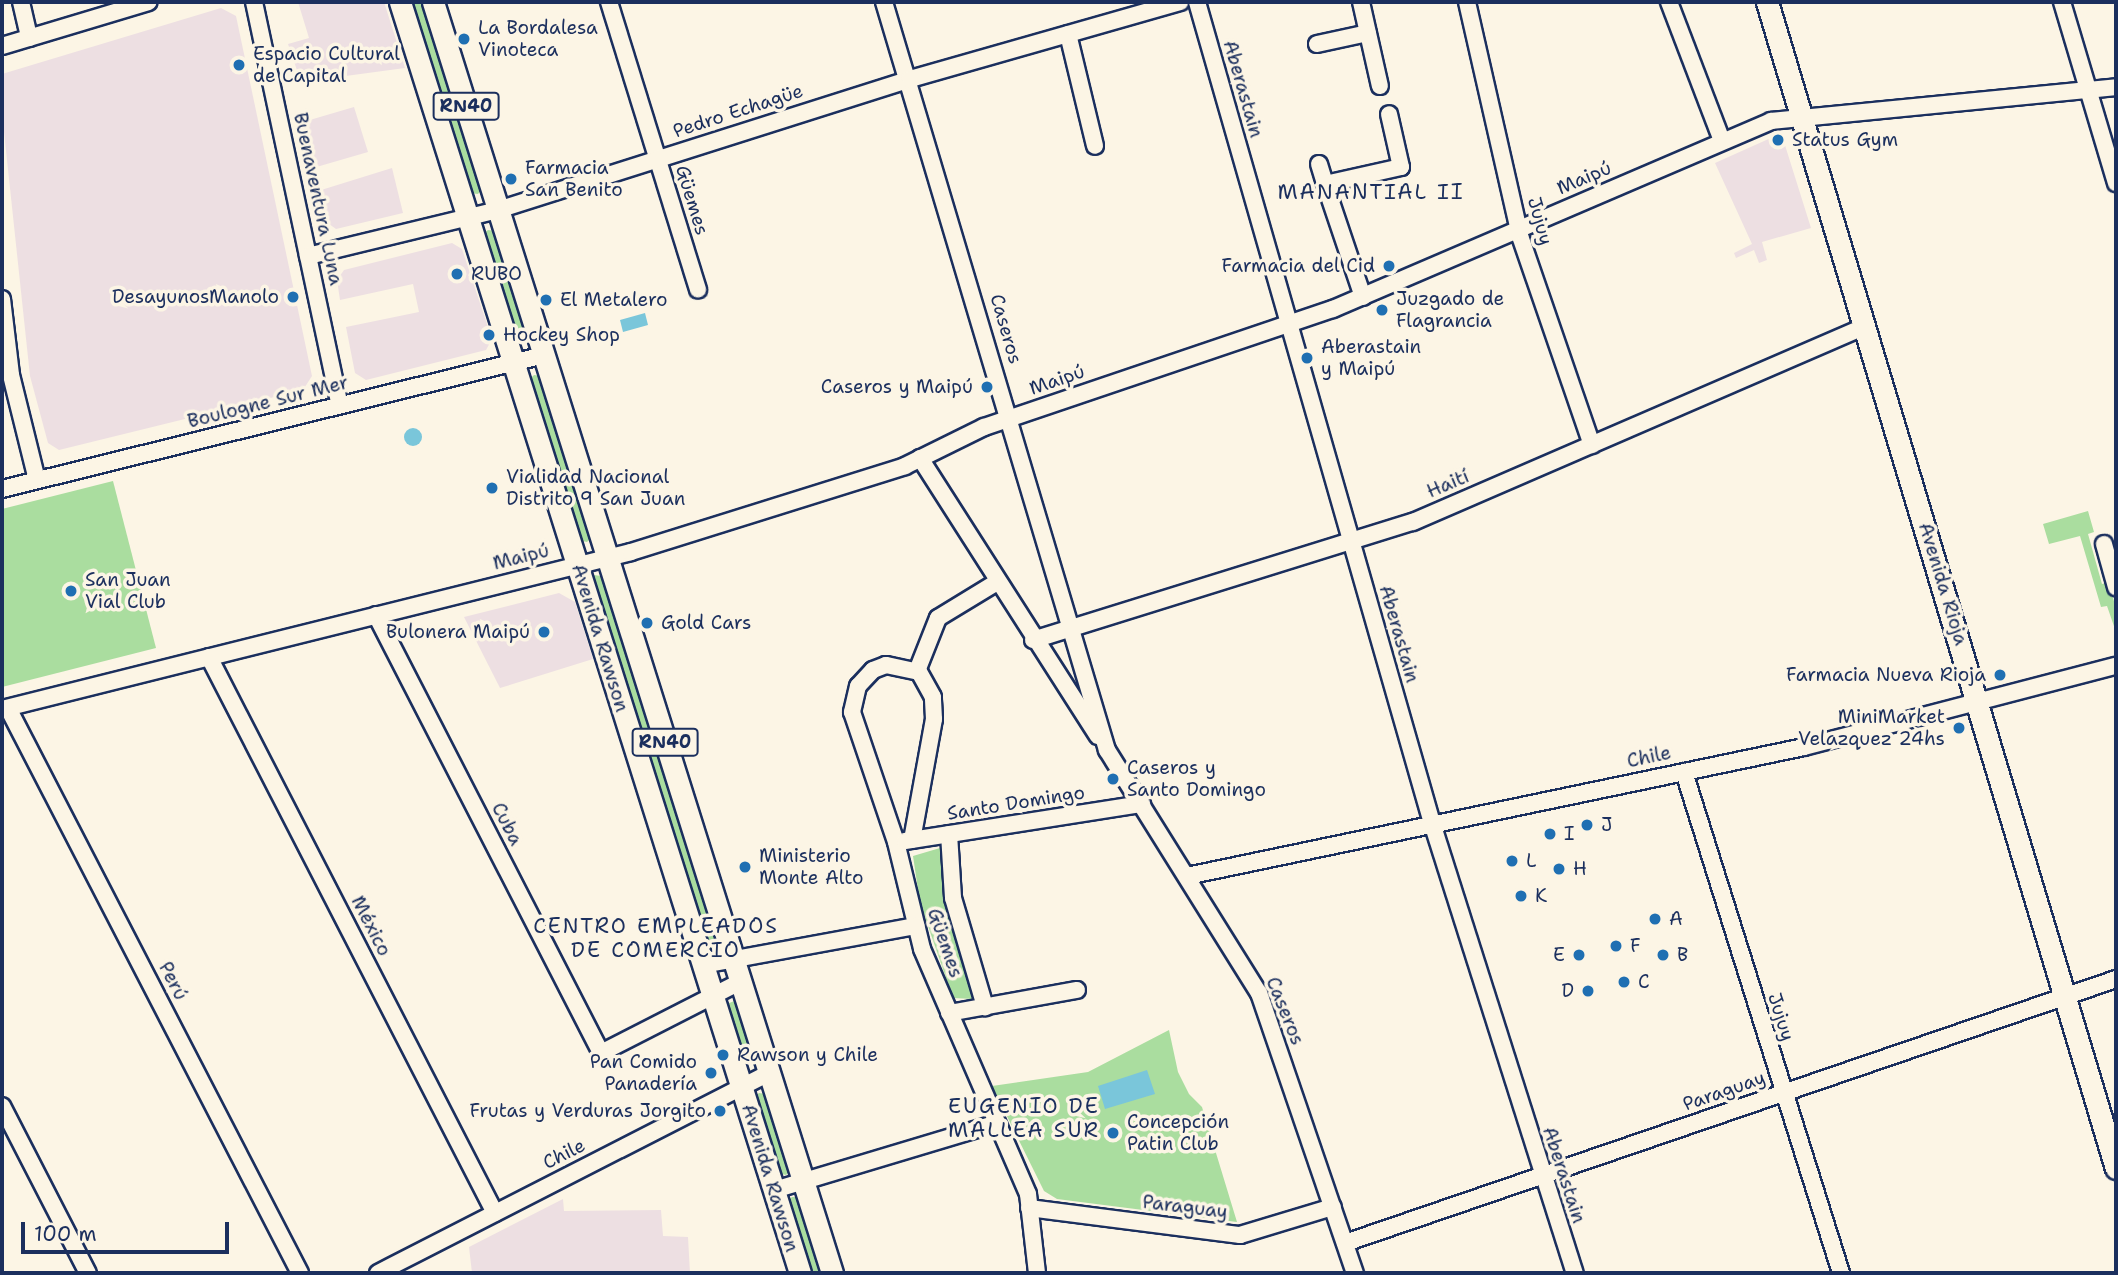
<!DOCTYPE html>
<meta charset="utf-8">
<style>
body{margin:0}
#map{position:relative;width:2118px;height:1275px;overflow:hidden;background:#fcf5e5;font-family:"Shantell Sans",sans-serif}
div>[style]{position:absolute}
.built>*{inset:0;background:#eddfe2}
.green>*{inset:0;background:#aadd9f}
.water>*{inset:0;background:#7ac6da}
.round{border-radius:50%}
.roads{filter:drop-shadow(2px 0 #1b2f5e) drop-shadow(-2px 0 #1b2f5e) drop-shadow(0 2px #1b2f5e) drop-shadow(0 -2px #1b2f5e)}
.minor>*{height:16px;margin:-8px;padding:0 8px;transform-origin:8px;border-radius:8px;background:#fcf5e5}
.major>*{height:21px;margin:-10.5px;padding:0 10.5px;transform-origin:10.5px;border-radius:10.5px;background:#fcf5e5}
.dots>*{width:19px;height:19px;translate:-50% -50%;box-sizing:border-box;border:4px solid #fcf5e5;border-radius:50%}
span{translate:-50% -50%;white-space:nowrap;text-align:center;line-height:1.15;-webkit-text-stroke:7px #fcf5e5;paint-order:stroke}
.shield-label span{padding:2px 5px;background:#fcf5e5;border:2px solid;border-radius:5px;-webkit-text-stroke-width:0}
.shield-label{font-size:18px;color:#1b2f5e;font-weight:700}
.poi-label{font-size:19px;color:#1b2f5e}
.left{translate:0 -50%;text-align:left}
.right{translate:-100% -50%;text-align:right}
.street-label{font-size:19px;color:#1b2f5e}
.neighbourhood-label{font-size:21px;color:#1b2f5e;letter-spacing:2px}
.frame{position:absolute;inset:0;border:4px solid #1b2f5e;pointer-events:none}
.scale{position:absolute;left:21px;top:1222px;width:208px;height:32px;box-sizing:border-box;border:4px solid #1b2f5e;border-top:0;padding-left:9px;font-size:21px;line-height:24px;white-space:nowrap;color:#1b2f5e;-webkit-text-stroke:5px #fcf5e5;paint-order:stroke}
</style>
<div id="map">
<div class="built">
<i style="clip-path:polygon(298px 2px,384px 2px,405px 68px,301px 82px,288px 44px,309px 38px)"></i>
<i style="clip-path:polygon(221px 8px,236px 16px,312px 376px,303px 390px,59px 450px,48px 443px,30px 376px,2px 113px,2px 74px)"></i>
<i style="clip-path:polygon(354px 107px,368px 152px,313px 168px,303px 122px)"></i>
<i style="clip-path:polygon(1773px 137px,1784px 142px,1811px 228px,1762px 242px,1767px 260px,1759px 263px,1754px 250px,1736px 258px,1734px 253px,1752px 244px,1715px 163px)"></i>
<i style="clip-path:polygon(392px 168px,403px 213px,336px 229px,325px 221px,318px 191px)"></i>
<i style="clip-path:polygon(452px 243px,462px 249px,492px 339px,486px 350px,366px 380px,355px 373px,346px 327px,419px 312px,413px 284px,340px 300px,337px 280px,344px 270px)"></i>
<i style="clip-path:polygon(559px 593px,575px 602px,593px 659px,500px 688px,464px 617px)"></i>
<i style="clip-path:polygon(563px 1199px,564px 1211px,661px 1210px,663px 1236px,688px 1237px,690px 1273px,472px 1273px,469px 1247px)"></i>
</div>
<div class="green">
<i style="clip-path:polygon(409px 2px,425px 2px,483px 188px,478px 194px,470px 193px)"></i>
<i style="clip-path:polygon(488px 230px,496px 231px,529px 334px,523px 339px,514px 337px,482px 235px)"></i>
<i style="clip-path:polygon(534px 375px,542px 376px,592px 537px,587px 542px,578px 540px,528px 381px)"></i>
<i style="clip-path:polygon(113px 481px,156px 648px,2px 687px,2px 509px)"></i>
<i style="clip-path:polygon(2088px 511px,2094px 532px,2088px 534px,2102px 584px,2109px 582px,2116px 609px,2116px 632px,2107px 606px,2101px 607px,2080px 536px,2049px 544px,2043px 524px)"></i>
<i style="clip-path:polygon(594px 575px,601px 576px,633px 667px,719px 944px,713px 948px,709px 948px,590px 579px)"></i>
<i style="clip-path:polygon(940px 848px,974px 996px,973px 999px,953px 998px,920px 903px,913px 856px)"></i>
<i style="clip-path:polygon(737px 1000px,756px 1058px,751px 1063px,742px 1061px,724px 1005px)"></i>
<i style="clip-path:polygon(1169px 1030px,1178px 1072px,1189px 1094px,1202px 1107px,1237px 1222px,1057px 1199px,1044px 1191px,992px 1086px,1088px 1072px)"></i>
<i style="clip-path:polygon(759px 1093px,767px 1094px,791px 1170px,786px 1175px,777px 1173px,753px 1098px)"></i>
<i style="clip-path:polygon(792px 1197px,799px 1197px,823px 1273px,808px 1273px,786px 1202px)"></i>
</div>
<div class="water">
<i style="clip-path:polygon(645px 313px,648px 325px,623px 332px,620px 320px)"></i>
<i class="round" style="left:404px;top:428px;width:18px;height:18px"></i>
<i style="clip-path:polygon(1147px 1070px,1155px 1094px,1105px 1109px,1098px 1086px)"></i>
</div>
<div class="roads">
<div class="minor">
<i style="left:21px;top:2px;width:37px;rotate:77deg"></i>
<i style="left:254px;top:2px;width:412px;rotate:78deg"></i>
<i style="left:609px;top:2px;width:301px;rotate:72.8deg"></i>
<i style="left:884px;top:2px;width:781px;rotate:73.4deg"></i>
<i style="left:1107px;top:750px;width:287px;rotate:58deg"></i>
<i style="left:1259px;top:993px;width:296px;rotate:71.1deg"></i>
<i style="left:1197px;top:2px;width:854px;rotate:74.03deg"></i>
<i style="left:1432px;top:823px;width:472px;rotate:72.4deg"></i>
<i style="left:1361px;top:2px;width:86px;rotate:77.3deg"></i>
<i style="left:1467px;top:2px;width:240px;rotate:77.2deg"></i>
<i style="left:1520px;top:236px;width:221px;rotate:71deg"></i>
<i style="left:1669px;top:2px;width:149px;rotate:69.1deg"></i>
<i style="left:2062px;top:2px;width:189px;rotate:73.4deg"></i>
<i style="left:1068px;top:34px;width:115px;rotate:76.4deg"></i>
<i style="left:1317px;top:44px;width:52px;rotate:-12.2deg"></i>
<i style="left:2px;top:46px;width:153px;rotate:-16.7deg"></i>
<i style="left:1319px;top:164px;width:21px;rotate:73deg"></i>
<i style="left:308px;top:256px;width:195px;rotate:-13.6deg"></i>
<i style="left:498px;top:210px;width:432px;rotate:-17.6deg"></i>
<i style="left:910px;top:79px;width:281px;rotate:-15.9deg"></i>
<i style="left:1363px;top:297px;width:119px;rotate:-108.6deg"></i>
<i style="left:1325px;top:184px;width:78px;rotate:-12.6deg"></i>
<i style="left:1401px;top:167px;width:54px;rotate:-102.8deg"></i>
<i style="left:2px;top:299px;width:77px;rotate:83.2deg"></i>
<i style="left:11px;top:375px;width:108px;rotate:76.1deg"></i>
<i style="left:920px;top:458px;width:330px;rotate:57.4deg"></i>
<i style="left:2px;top:489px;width:558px;rotate:-13.89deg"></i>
<i style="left:2104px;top:544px;width:45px;rotate:74.4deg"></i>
<i style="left:376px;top:615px;width:492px;rotate:62.8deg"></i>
<i style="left:601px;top:1053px;width:156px;rotate:-27.1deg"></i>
<i style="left:1033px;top:640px;width:398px;rotate:-17.3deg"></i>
<i style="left:1413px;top:522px;width:493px;rotate:-23.4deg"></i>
<i style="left:209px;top:657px;width:625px;rotate:62.78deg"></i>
<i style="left:917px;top:671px;width:57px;rotate:-68.4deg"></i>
<i style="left:938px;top:618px;width:69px;rotate:-31.4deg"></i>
<i style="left:8px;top:708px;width:636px;rotate:62.67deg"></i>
<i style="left:2px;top:709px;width:648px;rotate:-14.01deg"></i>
<i style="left:631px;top:552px;width:287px;rotate:-17.4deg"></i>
<i style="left:905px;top:466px;width:88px;rotate:-26.3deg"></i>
<i style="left:984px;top:427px;width:368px;rotate:-18.7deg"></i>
<i style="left:1333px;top:309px;width:477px;rotate:-23.2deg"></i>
<i style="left:1771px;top:121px;width:347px;rotate:-5.6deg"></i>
<i style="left:1684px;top:772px;width:525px;rotate:72.6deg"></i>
<i style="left:949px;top:834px;width:64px;rotate:86.4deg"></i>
<i style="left:953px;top:898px;width:114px;rotate:73.6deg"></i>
<i style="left:912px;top:840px;width:123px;rotate:-79.7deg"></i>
<i style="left:934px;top:719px;width:22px;rotate:-93deg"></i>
<i style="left:933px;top:697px;width:29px;rotate:-119deg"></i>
<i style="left:919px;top:672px;width:34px;rotate:-168deg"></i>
<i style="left:886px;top:665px;width:14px;rotate:159deg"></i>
<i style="left:873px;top:670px;width:22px;rotate:133deg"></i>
<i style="left:858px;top:686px;width:27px;rotate:103deg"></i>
<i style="left:852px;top:712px;width:137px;rotate:71.3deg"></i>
<i style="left:896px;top:842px;width:110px;rotate:76.3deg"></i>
<i style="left:922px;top:949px;width:267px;rotate:66.6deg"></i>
<i style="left:1028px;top:1194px;width:80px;rotate:83.5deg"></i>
<i style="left:905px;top:841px;width:240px;rotate:-8.9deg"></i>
<i style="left:1187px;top:876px;width:630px;rotate:-11.81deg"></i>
<i style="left:1804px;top:747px;width:322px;rotate:-14.6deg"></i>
<i style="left:703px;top:965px;width:217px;rotate:-10.4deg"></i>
<i style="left:949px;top:1013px;width:130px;rotate:-10.2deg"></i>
<i style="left:2px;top:1106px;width:188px;rotate:62.8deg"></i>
<i style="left:774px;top:1190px;width:230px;rotate:-16.7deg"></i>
<i style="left:1029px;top:1208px;width:213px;rotate:7.3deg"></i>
<i style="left:1240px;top:1235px;width:97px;rotate:-16.8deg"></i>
<i style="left:1345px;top:1243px;width:815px;rotate:-18.9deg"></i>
<i style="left:378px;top:1273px;width:439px;rotate:-27.1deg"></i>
</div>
<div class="major">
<i style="left:400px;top:2px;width:1332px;rotate:72.53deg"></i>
<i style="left:433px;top:2px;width:1332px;rotate:72.57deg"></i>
<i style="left:1767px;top:2px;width:1217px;rotate:73.34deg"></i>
</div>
</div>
<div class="dots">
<i style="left:464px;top:39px;background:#1f6fb2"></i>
<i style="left:239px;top:65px;background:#1f6fb2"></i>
<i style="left:1778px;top:140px;background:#1f6fb2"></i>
<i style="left:511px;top:179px;background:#1f6fb2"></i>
<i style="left:1389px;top:266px;background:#1f6fb2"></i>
<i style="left:457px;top:274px;background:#1f6fb2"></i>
<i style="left:293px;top:297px;background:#1f6fb2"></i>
<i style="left:546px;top:300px;background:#1f6fb2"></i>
<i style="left:1382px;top:310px;background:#1f6fb2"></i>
<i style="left:489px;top:335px;background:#1f6fb2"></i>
<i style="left:1307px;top:358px;background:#1f6fb2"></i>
<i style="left:987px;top:387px;background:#1f6fb2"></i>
<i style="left:492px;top:488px;background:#1f6fb2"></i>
<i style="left:71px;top:591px;background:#1f6fb2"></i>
<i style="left:647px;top:623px;background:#1f6fb2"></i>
<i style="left:544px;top:632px;background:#1f6fb2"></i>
<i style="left:2000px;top:675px;background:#1f6fb2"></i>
<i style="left:1959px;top:728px;background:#1f6fb2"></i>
<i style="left:1113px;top:779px;background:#1f6fb2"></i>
<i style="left:1587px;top:825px;background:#1f6fb2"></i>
<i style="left:1550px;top:834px;background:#1f6fb2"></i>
<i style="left:1512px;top:861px;background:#1f6fb2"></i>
<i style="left:745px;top:867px;background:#1f6fb2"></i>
<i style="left:1559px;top:869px;background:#1f6fb2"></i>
<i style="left:1521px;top:896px;background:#1f6fb2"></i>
<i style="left:1655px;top:919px;background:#1f6fb2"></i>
<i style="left:1616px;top:946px;background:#1f6fb2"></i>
<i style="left:1579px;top:955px;background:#1f6fb2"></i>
<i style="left:1663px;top:955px;background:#1f6fb2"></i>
<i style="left:1624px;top:982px;background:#1f6fb2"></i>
<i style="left:1588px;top:991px;background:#1f6fb2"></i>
<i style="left:723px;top:1055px;background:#1f6fb2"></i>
<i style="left:711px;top:1073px;background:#1f6fb2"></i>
<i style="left:720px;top:1111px;background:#1f6fb2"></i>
<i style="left:1113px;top:1133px;background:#1f6fb2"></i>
</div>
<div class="shield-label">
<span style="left:466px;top:106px">RN40</span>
<span style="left:665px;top:742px">RN40</span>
</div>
<div class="poi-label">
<span class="left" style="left:478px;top:39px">La Bordalesa<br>Vinoteca</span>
<span class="left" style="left:253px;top:65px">Espacio Cultural<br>de Capital</span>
<span class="left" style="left:1792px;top:140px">Status Gym</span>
<span class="left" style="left:525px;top:179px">Farmacia<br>San Benito</span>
<span class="right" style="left:1375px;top:266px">Farmacia del Cid</span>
<span class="left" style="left:471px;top:274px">RUBO</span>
<span class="right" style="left:279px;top:297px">DesayunosManolo</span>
<span class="left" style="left:1396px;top:310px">Juzgado de<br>Flagrancia</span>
<span class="left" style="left:560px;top:300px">El Metalero</span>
<span class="left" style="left:503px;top:335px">Hockey Shop</span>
<span class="left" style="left:1321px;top:358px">Aberastain<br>y Maipú</span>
<span class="right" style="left:973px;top:387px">Caseros y Maipú</span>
<span class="left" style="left:506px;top:488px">Vialidad Nacional<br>Distrito 9 San Juan</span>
<span class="left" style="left:85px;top:591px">San Juan<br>Vial Club</span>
<span class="left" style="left:661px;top:623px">Gold Cars</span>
<span class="right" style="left:530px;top:632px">Bulonera Maipú</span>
<span class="right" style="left:1986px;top:675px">Farmacia Nueva Rioja</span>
<span class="right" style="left:1945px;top:728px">MiniMarket<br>Velazquez 24hs</span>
<span class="left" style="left:1127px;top:779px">Caseros y<br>Santo Domingo</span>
<span class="left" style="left:1601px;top:825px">J</span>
<span class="left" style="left:1564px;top:834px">I</span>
<span class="left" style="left:759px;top:867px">Ministerio<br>Monte Alto</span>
<span class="left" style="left:1526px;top:861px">L</span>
<span class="left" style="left:1573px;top:869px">H</span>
<span class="left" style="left:1535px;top:896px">K</span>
<span class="left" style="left:1669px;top:919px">A</span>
<span class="left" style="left:1630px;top:946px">F</span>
<span class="right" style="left:1565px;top:955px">E</span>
<span class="left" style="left:1677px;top:955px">B</span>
<span class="left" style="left:1638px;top:982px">C</span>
<span class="right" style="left:1574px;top:991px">D</span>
<span class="left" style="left:737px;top:1055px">Rawson y Chile</span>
<span class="right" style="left:697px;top:1073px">Pan Comido<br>Panadería</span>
<span class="right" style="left:706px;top:1111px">Frutas y Verduras Jorgito</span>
<span class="left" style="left:1127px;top:1133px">Concepción<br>Patin Club</span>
</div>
<div class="street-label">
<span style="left:1243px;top:89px;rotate:74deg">Aberastain</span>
<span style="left:738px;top:111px;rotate:-18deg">Pedro Echagüe</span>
<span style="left:1584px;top:178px;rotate:-23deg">Maipú</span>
<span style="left:318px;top:199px;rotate:78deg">Buenaventura Luna</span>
<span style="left:692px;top:200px;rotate:73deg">Güemes</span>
<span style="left:1540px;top:221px;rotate:75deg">Jujuy</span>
<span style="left:1006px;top:329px;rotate:74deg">Caseros</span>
<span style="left:1057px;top:380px;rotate:-19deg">Maipú</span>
<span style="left:268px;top:402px;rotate:-14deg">Boulogne Sur Mer</span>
<span style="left:1448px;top:484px;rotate:-23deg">Haití</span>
<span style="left:521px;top:557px;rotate:-14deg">Maipú</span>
<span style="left:1943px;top:584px;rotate:73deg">Avenida Rioja</span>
<span style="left:1399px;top:634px;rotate:74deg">Aberastain</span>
<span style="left:600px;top:638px;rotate:73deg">Avenida Rawson</span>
<span style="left:1649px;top:757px;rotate:-12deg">Chile</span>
<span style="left:1016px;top:803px;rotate:-9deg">Santo Domingo</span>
<span style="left:507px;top:824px;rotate:63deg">Cuba</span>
<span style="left:371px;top:926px;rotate:63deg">México</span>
<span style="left:945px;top:943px;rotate:71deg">Güemes</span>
<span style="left:173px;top:981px;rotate:63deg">Perú</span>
<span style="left:1285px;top:1011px;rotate:68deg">Caseros</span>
<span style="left:1781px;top:1017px;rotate:73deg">Jujuy</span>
<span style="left:1724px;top:1091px;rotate:-19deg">Paraguay</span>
<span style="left:564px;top:1154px;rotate:-27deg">Chile</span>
<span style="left:1564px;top:1175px;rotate:72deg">Aberastain</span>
<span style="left:770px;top:1178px;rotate:73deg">Avenida Rawson</span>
<span style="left:1185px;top:1207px;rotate:7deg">Paraguay</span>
</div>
<div class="neighbourhood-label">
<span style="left:1371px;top:192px">MANANTIAL II</span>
<span style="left:656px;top:938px">CENTRO EMPLEADOS<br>DE COMERCIO</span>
<span style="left:1024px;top:1118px">EUGENIO DE<br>MALLEA SUR</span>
</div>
<div class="frame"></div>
<div class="scale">100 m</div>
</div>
